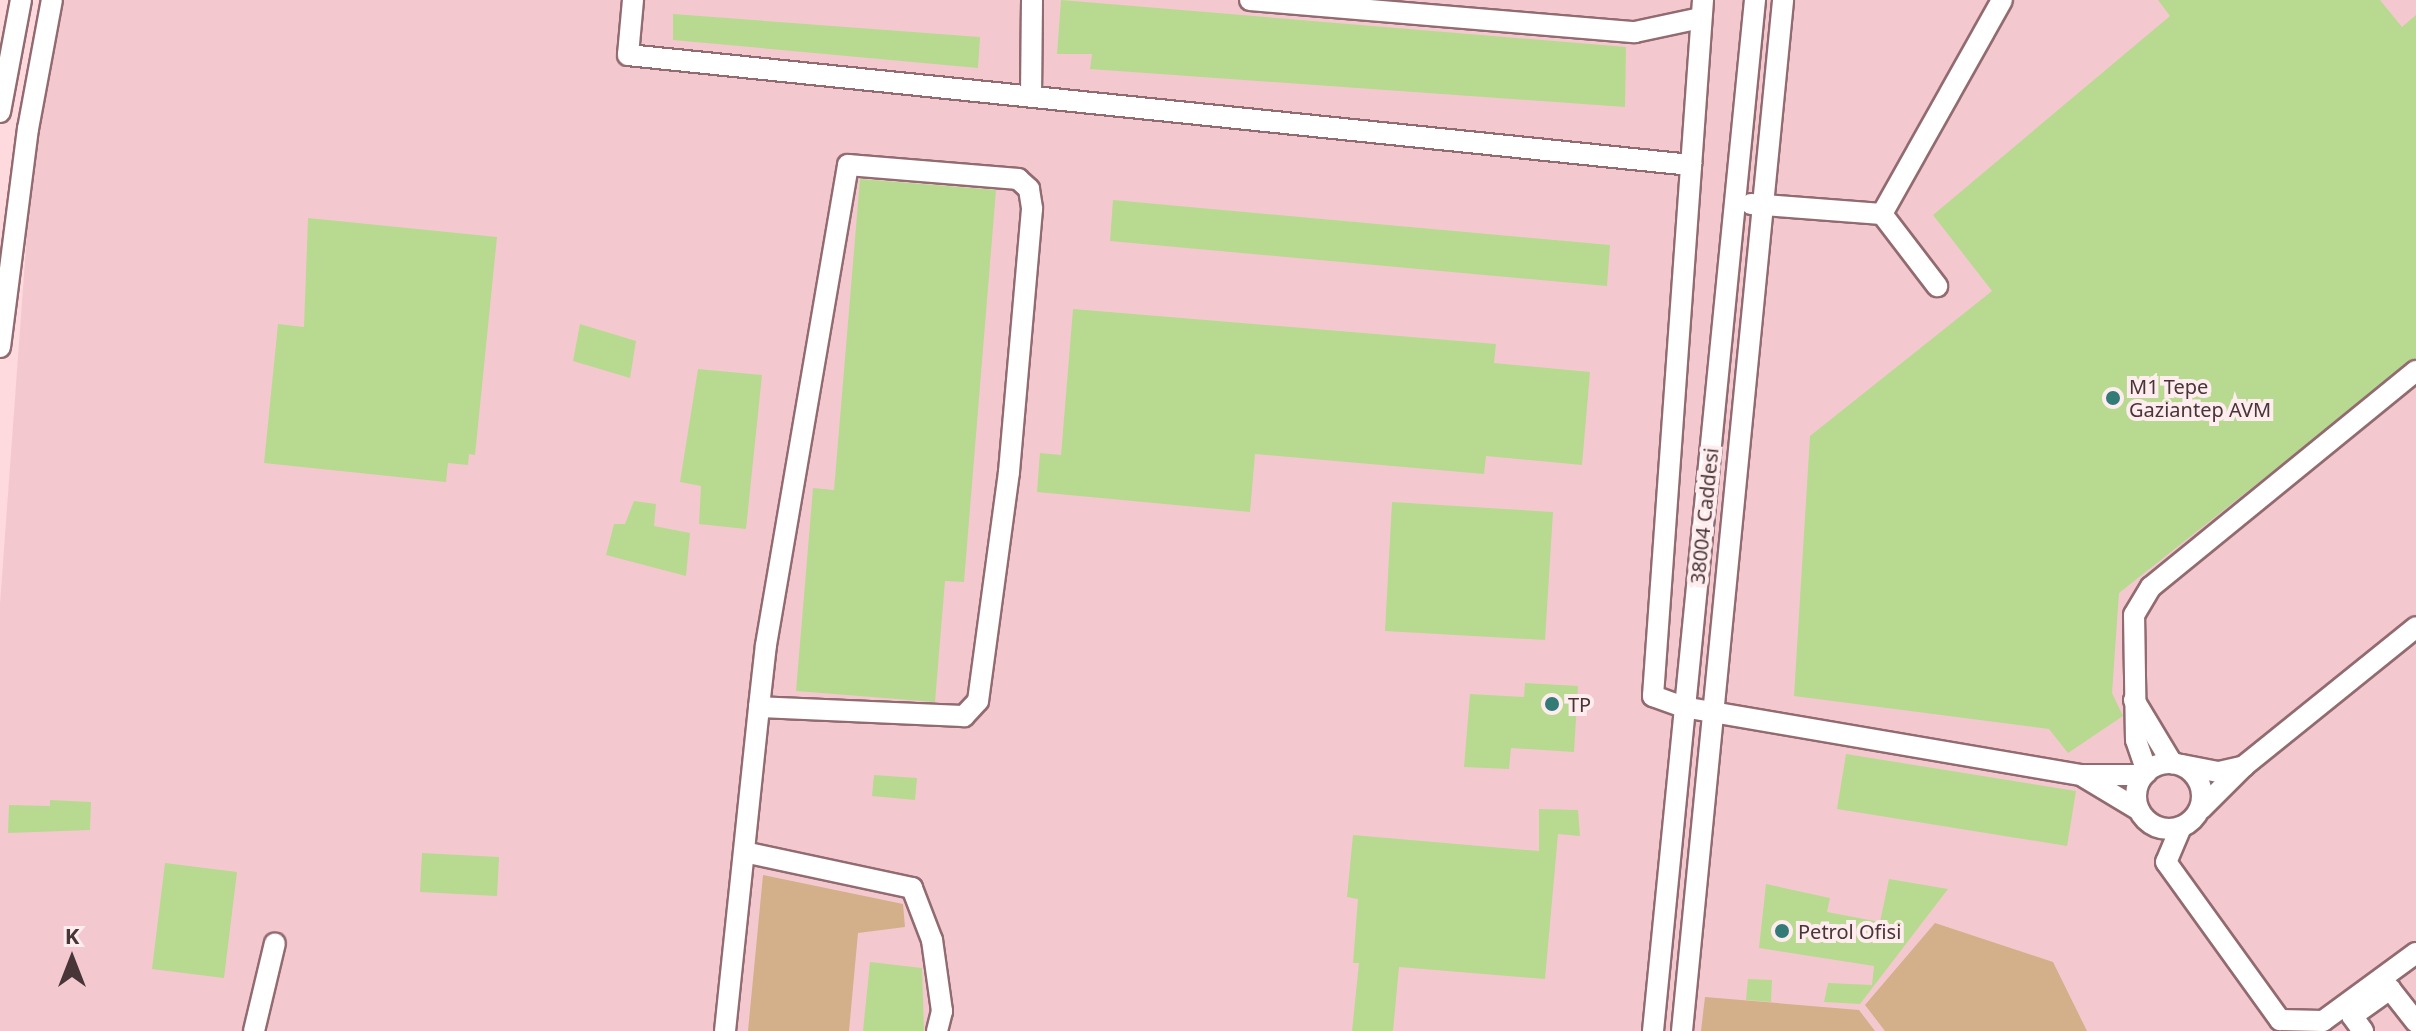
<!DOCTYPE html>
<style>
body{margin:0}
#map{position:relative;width:2416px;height:1031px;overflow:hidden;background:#fed9de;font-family:"Noto Sans",sans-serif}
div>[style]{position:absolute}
.built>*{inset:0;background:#f3c9cf}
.green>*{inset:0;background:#d3b089}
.building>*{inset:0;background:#b7da90}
.roads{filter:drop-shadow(2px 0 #926b71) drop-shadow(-2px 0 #926b71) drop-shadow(0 2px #926b71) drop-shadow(0 -2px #926b71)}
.minor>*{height:20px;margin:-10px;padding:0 10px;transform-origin:10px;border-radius:10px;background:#fff}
.minor>.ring{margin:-10px;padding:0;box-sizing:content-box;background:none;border:20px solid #fff;border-radius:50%}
.dots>*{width:22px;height:22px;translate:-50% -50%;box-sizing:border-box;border:4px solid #feecee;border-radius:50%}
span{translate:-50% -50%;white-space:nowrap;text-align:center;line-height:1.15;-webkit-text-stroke:8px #feecee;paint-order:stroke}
.poi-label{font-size:20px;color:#473537}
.left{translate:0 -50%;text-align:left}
.street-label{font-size:20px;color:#473537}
.north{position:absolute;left:32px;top:919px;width:80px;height:80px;-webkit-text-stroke:6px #feecee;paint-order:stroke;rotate:0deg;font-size:22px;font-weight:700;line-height:32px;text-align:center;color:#473537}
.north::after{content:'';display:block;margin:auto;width:28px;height:36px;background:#473537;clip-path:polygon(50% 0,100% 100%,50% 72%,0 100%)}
</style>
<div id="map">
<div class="built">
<i style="clip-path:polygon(44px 0,2416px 0,2416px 1031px,0 1031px,0 604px)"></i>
</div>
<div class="green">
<i style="clip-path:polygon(763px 875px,903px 904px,905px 927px,858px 933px,849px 1031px,748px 1031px)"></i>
<i style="clip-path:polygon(1935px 923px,2053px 962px,2087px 1031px,1885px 1031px,1865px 1005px)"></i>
<i style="clip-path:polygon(1705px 997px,1859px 1010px,1875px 1031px,1701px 1031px)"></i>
</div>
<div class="building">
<i style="clip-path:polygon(1061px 0,1626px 47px,1625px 107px,1090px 69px,1092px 54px,1057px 54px)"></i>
<i style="clip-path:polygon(2158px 0,2380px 0,2402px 27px,2416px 15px,2416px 358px,2119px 593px,2112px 693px,2123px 716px,2068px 753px,2049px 729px,1794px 696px,1810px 436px,1992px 291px,1933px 215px,2170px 16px)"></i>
<i style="clip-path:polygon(673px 14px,980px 37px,978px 68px,673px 40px)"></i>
<i style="clip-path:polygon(860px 179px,996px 190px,964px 582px,945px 581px,935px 702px,796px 691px,813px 488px,834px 490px)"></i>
<i style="clip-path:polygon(1113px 200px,1610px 245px,1607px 286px,1110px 241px)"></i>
<i style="clip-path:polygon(308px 218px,497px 237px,475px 455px,469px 454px,468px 465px,448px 463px,446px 482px,264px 463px,278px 324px,304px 327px)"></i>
<i style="clip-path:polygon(1073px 309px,1496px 344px,1494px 363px,1590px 372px,1582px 465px,1486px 456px,1484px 474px,1255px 454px,1250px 512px,1037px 492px,1040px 453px,1061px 455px)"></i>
<i style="clip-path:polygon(580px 324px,636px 341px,630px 378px,573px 361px)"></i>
<i style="clip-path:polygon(698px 369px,762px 375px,746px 529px,699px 524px,701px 486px,680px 482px)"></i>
<i style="clip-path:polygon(634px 501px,656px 504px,654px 526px,690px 533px,686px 576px,606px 555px,614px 524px,625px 524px)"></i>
<i style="clip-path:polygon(1392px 502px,1553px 512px,1545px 640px,1385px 631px)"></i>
<i style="clip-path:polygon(1525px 683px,1578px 686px,1574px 752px,1511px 748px,1509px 769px,1464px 767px,1470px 694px,1524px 697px)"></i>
<i style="clip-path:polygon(1846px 754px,2076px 791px,2067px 846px,1837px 809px)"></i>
<i style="clip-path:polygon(874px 775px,917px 778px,915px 800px,872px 796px)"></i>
<i style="clip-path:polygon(50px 800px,91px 802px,90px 830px,8px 833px,9px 805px,50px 806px)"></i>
<i style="clip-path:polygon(1539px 809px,1578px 810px,1580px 836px,1558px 834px,1545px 979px,1399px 967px,1393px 1031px,1352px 1031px,1359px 963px,1353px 963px,1358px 899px,1347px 897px,1353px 835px,1539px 851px)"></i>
<i style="clip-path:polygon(422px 853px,499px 857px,497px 896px,420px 892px)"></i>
<i style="clip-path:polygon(165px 863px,237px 872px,224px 978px,152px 969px)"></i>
<i style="clip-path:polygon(1889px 879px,1948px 889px,1860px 1004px,1824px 1002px,1828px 983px,1872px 985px,1874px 966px,1759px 948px,1766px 884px,1830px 898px,1827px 912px,1880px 922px)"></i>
<i style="clip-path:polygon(870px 962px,922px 968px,924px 1031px,863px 1031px)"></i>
<i style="clip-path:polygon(1748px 979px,1772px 980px,1771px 1002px,1746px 1000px)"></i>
</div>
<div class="roads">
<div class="minor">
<i style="left:633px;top:0;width:55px;rotate:95.2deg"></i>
<i style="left:628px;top:55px;width:1069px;rotate:5.91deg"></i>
<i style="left:1250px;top:0;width:386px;rotate:4.8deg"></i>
<i style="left:1635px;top:32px;width:67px;rotate:-12deg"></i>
<i style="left:1703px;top:0;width:698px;rotate:94.11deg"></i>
<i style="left:1653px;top:696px;width:32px;rotate:20deg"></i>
<i style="left:1683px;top:707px;width:404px;rotate:9.7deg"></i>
<i style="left:2081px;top:775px;width:63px"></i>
<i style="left:1031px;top:96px;width:96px;rotate:-89.4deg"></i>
<i style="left:0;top:112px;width:114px;rotate:-79.4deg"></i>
<i style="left:1751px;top:204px;width:131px;rotate:4.4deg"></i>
<i style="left:1882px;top:214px;width:91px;rotate:52.6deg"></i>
<i style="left:1882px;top:214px;width:245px;rotate:-60.7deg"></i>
<i style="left:0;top:347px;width:220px;rotate:-82.7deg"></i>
<i style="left:28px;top:129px;width:131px;rotate:-79.5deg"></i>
<i style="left:2134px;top:700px;width:74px;rotate:58.9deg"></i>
<i class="ring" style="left:2136px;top:763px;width:46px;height:46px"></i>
<i style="left:2182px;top:765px;width:38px;rotate:11deg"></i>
<i style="left:2219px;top:772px;width:26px;rotate:-13deg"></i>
<i style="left:2147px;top:772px;width:34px;rotate:-109deg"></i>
<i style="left:2136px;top:740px;width:125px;rotate:-90.9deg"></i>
<i style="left:2134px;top:615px;width:33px;rotate:-59deg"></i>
<i style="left:2151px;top:587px;width:342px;rotate:-39.2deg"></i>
<i style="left:2084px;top:777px;width:64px;rotate:31deg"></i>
<i style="left:2201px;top:809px;width:61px;rotate:-45deg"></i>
<i style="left:2244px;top:766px;width:221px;rotate:-38.9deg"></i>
<i style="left:2181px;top:827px;width:38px;rotate:113deg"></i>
<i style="left:2166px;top:862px;width:195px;rotate:54.2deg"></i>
<i style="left:2280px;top:1020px;width:43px;rotate:1.3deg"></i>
<i style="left:2323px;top:1021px;width:115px;rotate:-36.2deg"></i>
<i style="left:744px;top:852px;width:172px;rotate:12.1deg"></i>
<i style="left:912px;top:888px;width:56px;rotate:69deg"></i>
<i style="left:932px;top:940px;width:72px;rotate:82deg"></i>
<i style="left:942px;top:1011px;width:21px;rotate:104deg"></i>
<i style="left:254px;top:1031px;width:90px;rotate:-76.6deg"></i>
<i style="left:725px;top:1031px;width:326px;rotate:-84deg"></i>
<i style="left:759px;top:707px;width:62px;rotate:-83.6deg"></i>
<i style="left:766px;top:645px;width:487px;rotate:-80.3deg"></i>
<i style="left:848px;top:165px;width:171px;rotate:4.7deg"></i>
<i style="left:1018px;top:179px;width:15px;rotate:42deg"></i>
<i style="left:1029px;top:189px;width:20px;rotate:81deg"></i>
<i style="left:1032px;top:209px;width:264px;rotate:95deg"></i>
<i style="left:1009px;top:472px;width:231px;rotate:97.7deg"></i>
<i style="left:978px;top:701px;width:21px;rotate:133deg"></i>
<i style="left:964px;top:716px;width:205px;rotate:-177.5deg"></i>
<i style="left:1653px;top:1031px;width:1036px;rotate:-84.35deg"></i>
<i style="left:1682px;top:1031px;width:1036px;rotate:-84.4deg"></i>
<i style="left:2363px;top:1031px;width:19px;rotate:-126deg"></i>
<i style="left:2352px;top:1016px;width:47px;rotate:-35.4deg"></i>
<i style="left:2390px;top:989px;width:42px;rotate:51.8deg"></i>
</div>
</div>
<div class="dots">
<i style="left:2113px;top:398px;background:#337b76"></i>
<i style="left:1552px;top:704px;background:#337b76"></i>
<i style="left:1782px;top:931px;background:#337b76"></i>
</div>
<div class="poi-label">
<span class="left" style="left:2129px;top:398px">M1 Tepe<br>Gaziantep AVM</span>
<span class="left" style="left:1568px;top:704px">TP</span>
<span class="left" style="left:1798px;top:931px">Petrol Ofisi</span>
</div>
<div class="street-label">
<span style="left:1704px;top:516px;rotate:-84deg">38004 Caddesi</span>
</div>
<div class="north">K</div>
</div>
